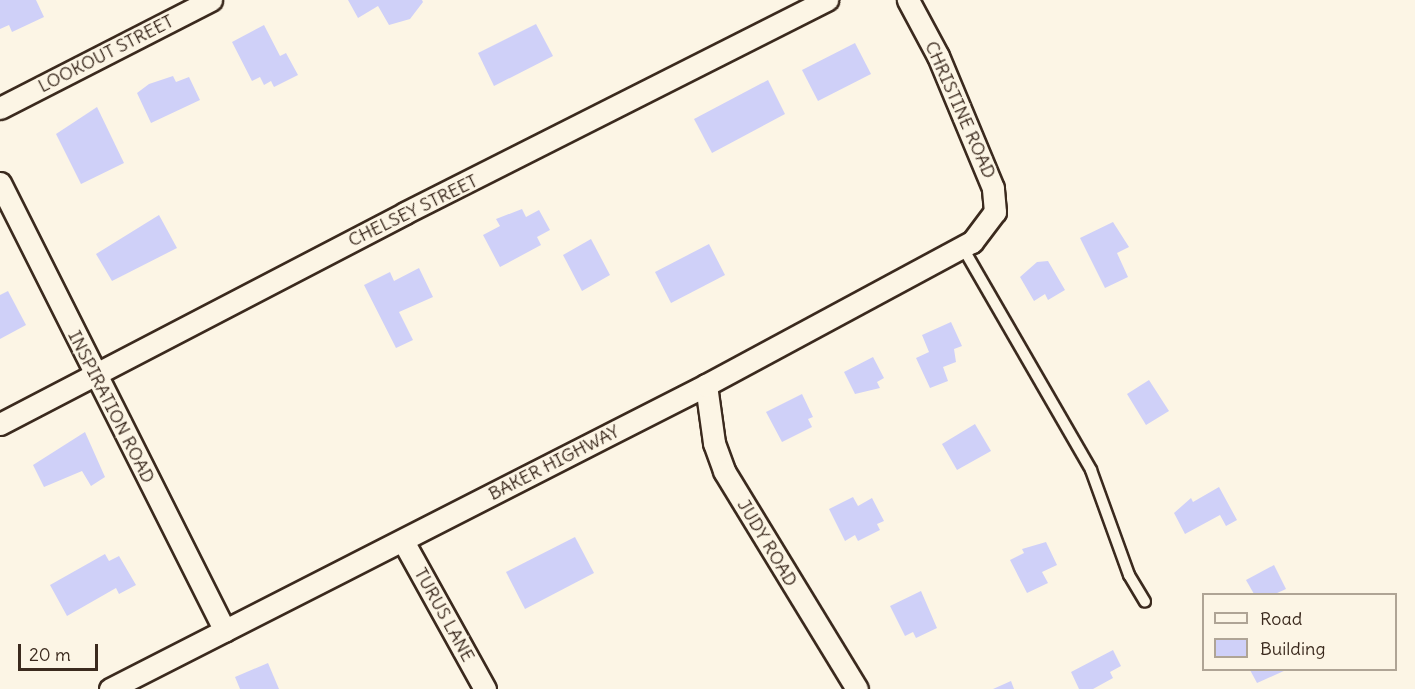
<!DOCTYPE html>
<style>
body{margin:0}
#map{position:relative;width:1415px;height:689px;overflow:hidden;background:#fcf5e5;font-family:Delius,sans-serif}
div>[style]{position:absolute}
.building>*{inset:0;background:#cfd0f8}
.roads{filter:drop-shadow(2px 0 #3b2a1e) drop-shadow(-2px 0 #3b2a1e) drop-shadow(0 2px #3b2a1e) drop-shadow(0 -2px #3b2a1e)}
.lane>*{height:10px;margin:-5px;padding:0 5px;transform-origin:5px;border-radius:5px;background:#fcf5e5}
.street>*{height:21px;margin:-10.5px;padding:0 10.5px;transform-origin:10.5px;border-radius:10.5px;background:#fcf5e5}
span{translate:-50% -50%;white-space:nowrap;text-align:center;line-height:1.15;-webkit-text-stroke:4.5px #fcf5e5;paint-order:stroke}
.street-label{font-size:18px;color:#3b2a1e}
.legend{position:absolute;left:1202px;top:593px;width:195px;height:78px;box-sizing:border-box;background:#fcf5e5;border:2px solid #afa495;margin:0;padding:8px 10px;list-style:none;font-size:18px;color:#3b2a1e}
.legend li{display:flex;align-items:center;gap:12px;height:30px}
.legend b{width:30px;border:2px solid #afa495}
.scale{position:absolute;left:18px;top:644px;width:80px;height:27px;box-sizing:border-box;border:3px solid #3b2a1e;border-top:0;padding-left:8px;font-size:18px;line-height:21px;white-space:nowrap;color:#3b2a1e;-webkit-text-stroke:4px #fcf5e5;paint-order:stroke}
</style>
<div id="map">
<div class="building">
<i style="clip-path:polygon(0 0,36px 0,44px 17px,12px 32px,9px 25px,0 29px)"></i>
<i style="clip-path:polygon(348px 0,422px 0,423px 2px,410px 19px,389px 25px,378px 6px,358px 18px)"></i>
<i style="clip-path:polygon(536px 24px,553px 56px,494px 86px,478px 53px)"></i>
<i style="clip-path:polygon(264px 25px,280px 56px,286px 53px,298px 75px,274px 87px,271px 81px,264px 85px,260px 77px,252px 81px,232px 42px)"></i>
<i style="clip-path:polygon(855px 43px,871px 74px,818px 101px,802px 70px)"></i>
<i style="clip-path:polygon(173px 76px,176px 82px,189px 77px,200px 100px,151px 123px,137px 93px,149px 84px)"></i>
<i style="clip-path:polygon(768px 80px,785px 114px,712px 153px,694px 119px)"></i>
<i style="clip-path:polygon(97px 107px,124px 163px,81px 184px,56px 134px)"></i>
<i style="clip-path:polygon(522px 209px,526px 217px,539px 210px,550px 230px,537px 237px,541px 245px,500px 267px,483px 235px,500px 226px,496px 219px)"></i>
<i style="clip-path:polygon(159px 215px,177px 248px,112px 281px,96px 254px)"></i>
<i style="clip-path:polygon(1113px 222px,1129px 247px,1117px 253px,1128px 277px,1105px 288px,1080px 238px)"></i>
<i style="clip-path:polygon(591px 239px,610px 275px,582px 291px,563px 255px)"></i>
<i style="clip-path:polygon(709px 244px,725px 275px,671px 303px,655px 272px)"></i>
<i style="clip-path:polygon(1048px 261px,1065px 290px,1048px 300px,1045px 294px,1034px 301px,1020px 277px,1037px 262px)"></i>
<i style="clip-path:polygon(419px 268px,433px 297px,399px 312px,413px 340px,396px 348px,364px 285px,390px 272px,394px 281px)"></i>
<i style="clip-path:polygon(8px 291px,26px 325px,0 339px,0 295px)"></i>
<i style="clip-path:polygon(951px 322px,962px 346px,954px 349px,956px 362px,943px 367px,948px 381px,930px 388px,916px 358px,929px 352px,922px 335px)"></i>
<i style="clip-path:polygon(873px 357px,884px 378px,877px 382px,880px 388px,855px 394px,844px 372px)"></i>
<i style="clip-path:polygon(1149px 380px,1169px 411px,1146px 425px,1127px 394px)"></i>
<i style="clip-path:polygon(802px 394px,813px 417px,808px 419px,812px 427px,782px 442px,766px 412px)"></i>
<i style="clip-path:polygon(975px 424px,991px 451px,957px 470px,942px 444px)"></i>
<i style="clip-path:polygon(85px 432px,105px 477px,91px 486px,82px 471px,44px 487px,33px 465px)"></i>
<i style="clip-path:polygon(1219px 487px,1237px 520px,1226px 526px,1220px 515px,1185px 534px,1174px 513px,1191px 498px,1193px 502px)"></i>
<i style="clip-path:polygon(853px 497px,858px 506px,872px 498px,884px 521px,877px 524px,880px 530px,858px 541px,855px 535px,845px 541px,829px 509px)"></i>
<i style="clip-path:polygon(575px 537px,594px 573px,525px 609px,506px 572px)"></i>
<i style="clip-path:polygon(1046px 542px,1057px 565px,1042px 572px,1048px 583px,1027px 593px,1010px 560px,1024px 553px,1022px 549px)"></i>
<i style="clip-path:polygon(105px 554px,109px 561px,119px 556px,136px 585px,119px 594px,116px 588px,67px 616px,50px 585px)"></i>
<i style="clip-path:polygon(1274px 565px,1286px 589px,1275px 594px,1254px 594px,1246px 580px)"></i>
<i style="clip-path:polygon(921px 591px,937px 628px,916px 638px,913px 632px,905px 636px,890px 606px)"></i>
<i style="clip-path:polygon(1113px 650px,1121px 666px,1110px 672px,1113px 678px,1093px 689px,1079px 689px,1071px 672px)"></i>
<i style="clip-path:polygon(268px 663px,279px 689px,240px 689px,235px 677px)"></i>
<i style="clip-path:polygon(1250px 670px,1286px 670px,1257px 683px)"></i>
<i style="clip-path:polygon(1011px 681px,1014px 689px,993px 689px)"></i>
</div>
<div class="roads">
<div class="lane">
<i style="left:963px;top:248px;width:256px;rotate:60deg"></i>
<i style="left:1091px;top:470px;width:112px;rotate:70.1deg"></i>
<i style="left:1129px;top:575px;width:31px;rotate:59deg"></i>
</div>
<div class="street">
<i style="left:0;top:108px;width:237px;rotate:-27.1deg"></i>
<i style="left:0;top:183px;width:501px;rotate:63.33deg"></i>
<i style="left:706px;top:385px;width:59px;rotate:82.1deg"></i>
<i style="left:714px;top:443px;width:30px;rotate:70deg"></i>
<i style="left:724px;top:471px;width:255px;rotate:58.6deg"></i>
<i style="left:0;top:424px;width:457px;rotate:-27.5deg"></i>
<i style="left:405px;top:213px;width:473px;rotate:-26.8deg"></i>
<i style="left:403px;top:541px;width:169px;rotate:61deg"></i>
<i style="left:110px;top:689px;width:669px;rotate:-27.02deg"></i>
<i style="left:706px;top:385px;width:302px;rotate:-28.3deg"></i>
<i style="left:972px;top:242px;width:38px;rotate:-53deg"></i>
<i style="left:995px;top:212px;width:24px;rotate:-95deg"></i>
<i style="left:993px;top:188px;width:143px;rotate:-112.6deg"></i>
<i style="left:938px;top:56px;width:64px;rotate:-118.2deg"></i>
</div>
</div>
<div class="street-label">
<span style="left:106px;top:54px;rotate:-27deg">LOOKOUT STREET</span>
<span style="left:960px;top:110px;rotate:66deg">CHRISTINE ROAD</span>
<span style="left:413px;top:211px;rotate:-26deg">CHELSEY STREET</span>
<span style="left:111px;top:407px;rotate:63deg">INSPIRATION ROAD</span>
<span style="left:554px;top:463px;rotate:-27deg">BAKER HIGHWAY</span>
<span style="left:767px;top:543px;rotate:59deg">JUDY ROAD</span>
<span style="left:444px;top:615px;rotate:61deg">TURUS LANE</span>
</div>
<ul class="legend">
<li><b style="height:8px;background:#fcf5e5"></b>Road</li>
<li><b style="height:16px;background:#cfd0f8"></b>Building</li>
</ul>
<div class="scale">20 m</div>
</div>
